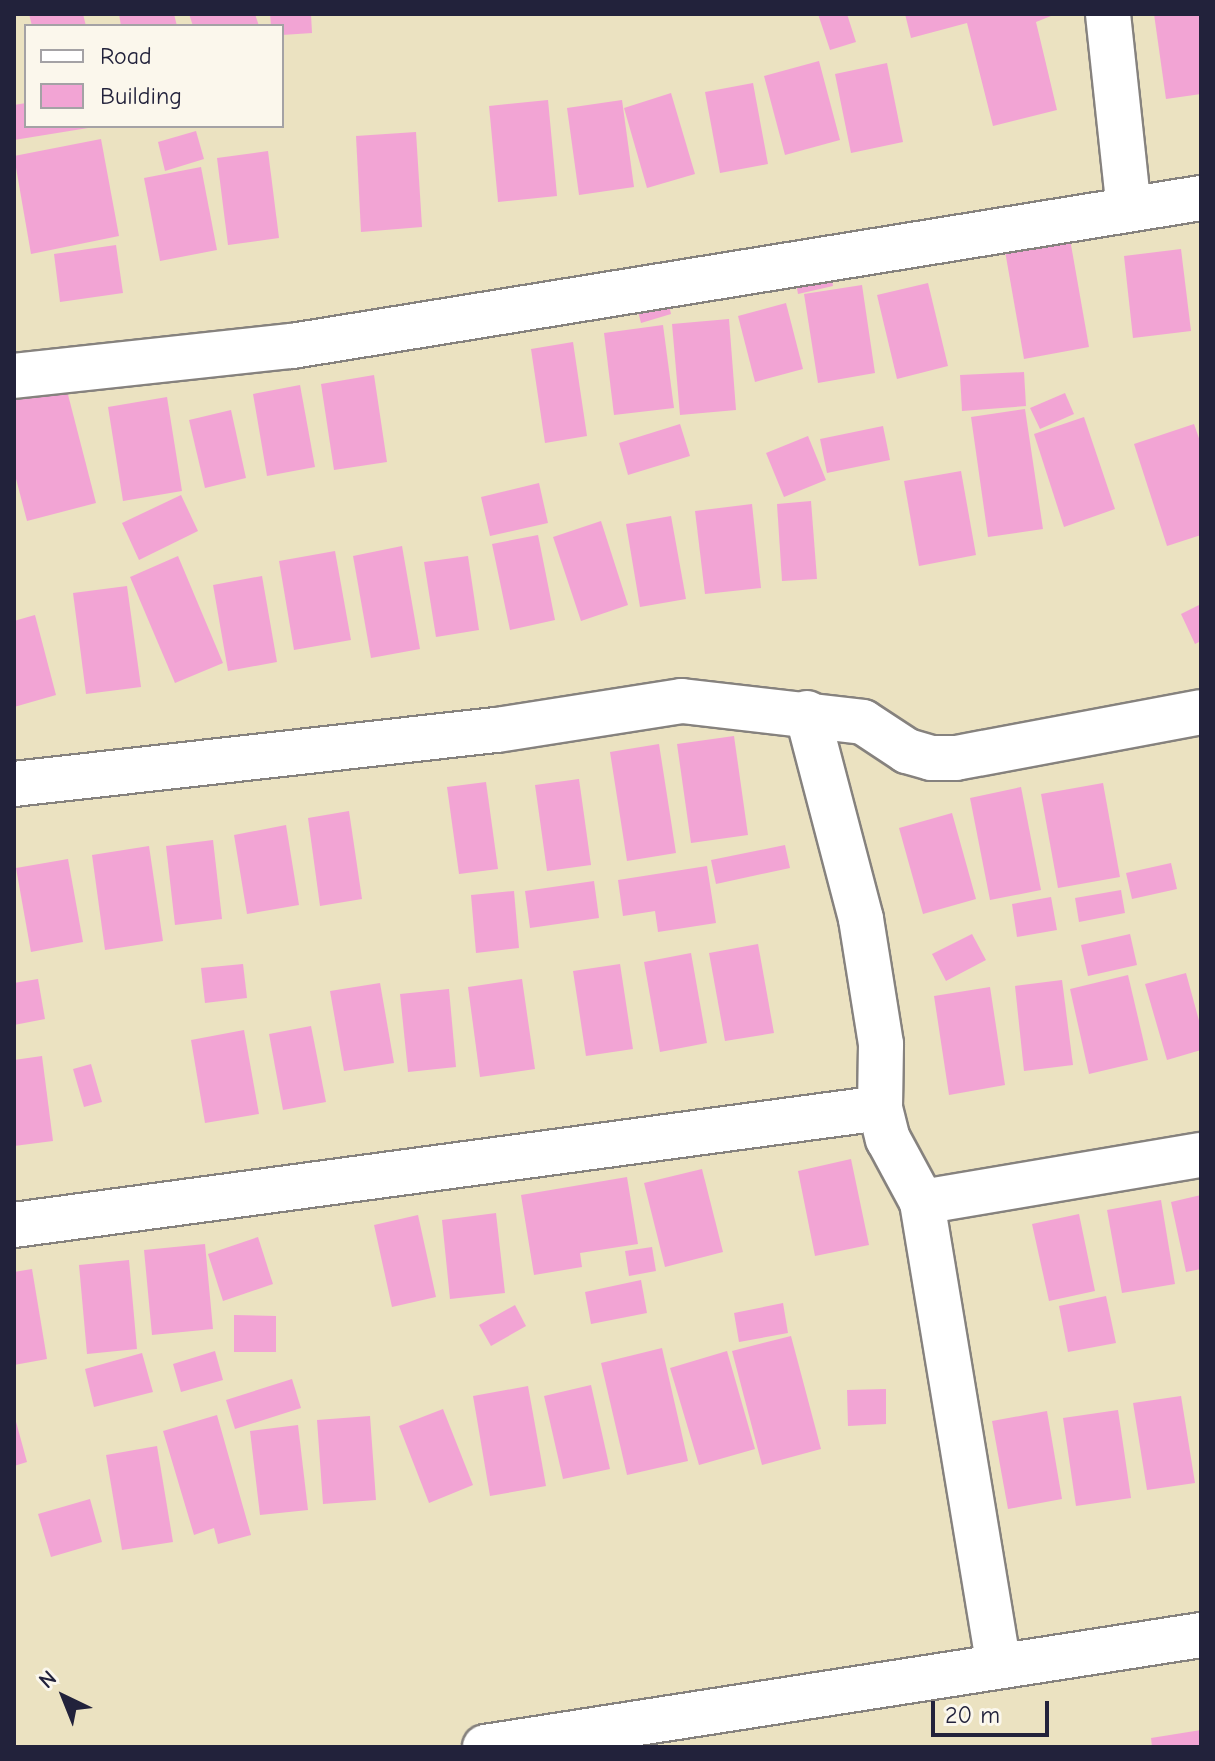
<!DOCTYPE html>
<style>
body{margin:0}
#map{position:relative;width:1215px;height:1761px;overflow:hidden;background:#ebe2c1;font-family:"Comic Neue",sans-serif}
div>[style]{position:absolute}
.building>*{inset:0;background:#f2a4d4}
.roads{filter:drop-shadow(2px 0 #86827e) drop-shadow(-2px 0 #86827e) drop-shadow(0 2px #86827e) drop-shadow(0 -2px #86827e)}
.minor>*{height:44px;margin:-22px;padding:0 22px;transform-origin:22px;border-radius:22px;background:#fff}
span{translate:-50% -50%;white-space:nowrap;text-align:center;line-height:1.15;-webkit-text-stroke:6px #fbf7ec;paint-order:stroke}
.frame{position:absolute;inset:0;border:16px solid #22223b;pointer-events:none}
.legend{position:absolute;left:24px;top:24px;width:260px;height:104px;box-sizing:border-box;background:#fbf7ec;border:2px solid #a4a2a5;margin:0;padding:10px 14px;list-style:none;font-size:24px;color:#22223b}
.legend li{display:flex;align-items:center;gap:16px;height:40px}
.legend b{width:40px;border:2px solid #a4a2a5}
.north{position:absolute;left:24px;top:1657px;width:80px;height:80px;-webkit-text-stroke:6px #fbf7ec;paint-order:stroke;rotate:317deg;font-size:22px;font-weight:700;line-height:32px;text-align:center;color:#22223b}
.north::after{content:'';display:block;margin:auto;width:28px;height:36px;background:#22223b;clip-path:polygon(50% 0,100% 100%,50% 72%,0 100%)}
.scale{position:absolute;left:931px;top:1701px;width:118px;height:36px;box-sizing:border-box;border:4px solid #22223b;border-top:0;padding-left:10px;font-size:24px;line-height:28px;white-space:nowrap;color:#22223b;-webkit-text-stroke:6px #fbf7ec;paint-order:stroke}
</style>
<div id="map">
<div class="building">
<i style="clip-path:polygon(29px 14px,83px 14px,86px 26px,32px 26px)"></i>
<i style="clip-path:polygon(119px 14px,174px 14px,177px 26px,121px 26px)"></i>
<i style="clip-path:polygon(189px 14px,255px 14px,259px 26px,193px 26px)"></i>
<i style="clip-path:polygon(270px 14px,311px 14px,312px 33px,282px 35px,282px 26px,271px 26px)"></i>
<i style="clip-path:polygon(818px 14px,847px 14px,856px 42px,830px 50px)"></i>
<i style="clip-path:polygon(905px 14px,1056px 14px,1036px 22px,1057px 110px,993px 126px,967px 23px,911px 38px)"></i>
<i style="clip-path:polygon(1154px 14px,1201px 14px,1201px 94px,1166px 99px)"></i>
<i style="clip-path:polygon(819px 61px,840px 140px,785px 155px,764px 76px)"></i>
<i style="clip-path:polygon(887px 63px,903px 142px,851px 153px,835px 74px)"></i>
<i style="clip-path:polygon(753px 83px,768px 164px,720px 173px,705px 92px)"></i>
<i style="clip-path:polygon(671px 93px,695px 174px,647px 188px,624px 108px)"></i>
<i style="clip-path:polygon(548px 100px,557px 196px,498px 202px,489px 106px)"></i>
<i style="clip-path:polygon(622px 100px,634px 187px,579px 195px,567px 108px)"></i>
<i style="clip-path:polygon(26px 103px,26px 126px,88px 128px,14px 140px,14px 105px)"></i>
<i style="clip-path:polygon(196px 131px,204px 159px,165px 171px,158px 142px)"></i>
<i style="clip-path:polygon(416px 132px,422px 227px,361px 232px,356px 136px)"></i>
<i style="clip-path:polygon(101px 139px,119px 236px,31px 254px,14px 156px)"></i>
<i style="clip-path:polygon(268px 151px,279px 238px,228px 245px,217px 158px)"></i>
<i style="clip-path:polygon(201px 167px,217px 250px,160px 261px,144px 178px)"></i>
<i style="clip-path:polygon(1067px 222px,1089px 347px,1024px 359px,1002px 234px)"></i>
<i style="clip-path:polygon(116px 245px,123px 293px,60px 302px,54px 254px)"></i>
<i style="clip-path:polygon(1181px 249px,1191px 331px,1133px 338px,1124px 256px)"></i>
<i style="clip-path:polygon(828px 260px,833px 286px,798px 294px,793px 268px)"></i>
<i style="clip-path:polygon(928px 283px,948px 366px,897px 379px,877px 295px)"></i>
<i style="clip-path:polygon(862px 285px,875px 373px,818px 383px,804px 294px)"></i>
<i style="clip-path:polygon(666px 292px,671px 314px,641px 323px,635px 300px)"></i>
<i style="clip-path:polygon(786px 303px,803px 369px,755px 382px,738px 316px)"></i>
<i style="clip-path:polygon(729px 319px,736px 410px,680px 415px,672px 324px)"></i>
<i style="clip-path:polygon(663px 325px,674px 408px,614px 415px,604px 333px)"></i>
<i style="clip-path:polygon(573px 342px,587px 436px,545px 443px,531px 349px)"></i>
<i style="clip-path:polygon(1024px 372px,1026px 406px,962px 411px,960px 375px)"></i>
<i style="clip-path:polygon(374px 375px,387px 462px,334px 470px,321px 384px)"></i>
<i style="clip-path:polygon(65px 383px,96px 503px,27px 521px,14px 471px,14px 396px)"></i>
<i style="clip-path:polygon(300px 385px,315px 467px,267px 476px,253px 394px)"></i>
<i style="clip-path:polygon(1065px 393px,1074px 414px,1040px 429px,1030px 408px)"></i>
<i style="clip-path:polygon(167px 397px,182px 491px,123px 501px,108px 407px)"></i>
<i style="clip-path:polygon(1025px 409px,1043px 529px,988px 537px,971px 417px)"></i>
<i style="clip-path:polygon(231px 410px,246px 478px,205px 488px,189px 420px)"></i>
<i style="clip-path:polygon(1084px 417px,1115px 509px,1064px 527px,1034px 434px)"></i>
<i style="clip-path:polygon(680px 424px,690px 456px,628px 475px,619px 443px)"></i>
<i style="clip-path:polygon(1194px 424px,1201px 444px,1201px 535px,1167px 546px,1134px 444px)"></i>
<i style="clip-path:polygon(883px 426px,890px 460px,827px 473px,820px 439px)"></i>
<i style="clip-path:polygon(808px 436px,826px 480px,784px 497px,766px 453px)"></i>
<i style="clip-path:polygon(961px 471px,976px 555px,919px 566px,904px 481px)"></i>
<i style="clip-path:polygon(539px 483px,548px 523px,490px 536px,481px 497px)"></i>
<i style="clip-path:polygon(181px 495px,198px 531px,139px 560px,122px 523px)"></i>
<i style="clip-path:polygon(811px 501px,817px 579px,782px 581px,777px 504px)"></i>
<i style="clip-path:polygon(752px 504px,761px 588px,705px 594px,695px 511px)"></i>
<i style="clip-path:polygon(671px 516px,686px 599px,640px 607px,626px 524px)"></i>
<i style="clip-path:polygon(601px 521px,628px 605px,581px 621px,553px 537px)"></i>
<i style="clip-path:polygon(538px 535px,555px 620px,510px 630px,492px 544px)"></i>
<i style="clip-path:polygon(402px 546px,420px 649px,371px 658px,353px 556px)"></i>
<i style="clip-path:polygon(335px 551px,351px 640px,294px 650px,279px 561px)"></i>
<i style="clip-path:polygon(178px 556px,223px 663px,175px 683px,130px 577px)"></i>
<i style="clip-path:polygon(468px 556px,479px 630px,436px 637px,424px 562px)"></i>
<i style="clip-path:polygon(262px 576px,277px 662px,228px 671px,213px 585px)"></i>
<i style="clip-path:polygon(127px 586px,141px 687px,86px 694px,73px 593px)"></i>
<i style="clip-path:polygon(1201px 604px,1201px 641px,1195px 644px,1181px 614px)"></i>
<i style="clip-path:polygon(35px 615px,56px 695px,14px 707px,14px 621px)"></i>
<i style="clip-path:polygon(734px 736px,748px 835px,691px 843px,677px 744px)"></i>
<i style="clip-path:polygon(659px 744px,676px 853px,627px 861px,610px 752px)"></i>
<i style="clip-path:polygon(579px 779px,591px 865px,547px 871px,535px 785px)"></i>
<i style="clip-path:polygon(486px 782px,498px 869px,459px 874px,447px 787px)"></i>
<i style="clip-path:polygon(1103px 783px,1120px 877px,1058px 888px,1041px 794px)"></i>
<i style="clip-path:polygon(1021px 787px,1041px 890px,990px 900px,970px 798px)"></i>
<i style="clip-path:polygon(349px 811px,362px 899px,320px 906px,308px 818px)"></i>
<i style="clip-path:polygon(952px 813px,976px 899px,923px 914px,899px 828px)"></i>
<i style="clip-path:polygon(286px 825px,299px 905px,247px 914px,234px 835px)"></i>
<i style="clip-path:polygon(213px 840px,222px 919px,175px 925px,166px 846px)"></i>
<i style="clip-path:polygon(785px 845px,790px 868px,716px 884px,711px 860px)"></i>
<i style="clip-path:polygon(149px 846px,163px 941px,105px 950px,92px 855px)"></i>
<i style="clip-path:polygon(68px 859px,83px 942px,31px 952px,16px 868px)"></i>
<i style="clip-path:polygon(1171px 863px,1177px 889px,1132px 899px,1126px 873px)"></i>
<i style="clip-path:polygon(707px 866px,716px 923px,658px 932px,655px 911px,623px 916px,618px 880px)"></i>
<i style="clip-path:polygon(594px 881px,599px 918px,530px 928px,525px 891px)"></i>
<i style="clip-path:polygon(1121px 890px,1125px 913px,1079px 922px,1075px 898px)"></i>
<i style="clip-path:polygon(514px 891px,519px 948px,476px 953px,471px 895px)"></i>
<i style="clip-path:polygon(1051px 897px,1057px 930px,1017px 937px,1012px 904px)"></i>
<i style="clip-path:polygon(972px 934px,986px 960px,946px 981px,932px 954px)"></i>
<i style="clip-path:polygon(1130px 934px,1137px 965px,1088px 976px,1081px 945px)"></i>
<i style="clip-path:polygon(758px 944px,774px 1033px,725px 1041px,709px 953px)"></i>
<i style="clip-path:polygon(691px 953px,707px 1043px,660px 1052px,644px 962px)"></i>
<i style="clip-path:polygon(243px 964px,247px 998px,205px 1003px,201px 968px)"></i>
<i style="clip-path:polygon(620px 964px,633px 1049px,586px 1056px,573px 971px)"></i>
<i style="clip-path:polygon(1186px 973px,1201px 1028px,1201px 1050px,1167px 1060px,1145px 984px)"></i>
<i style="clip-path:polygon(1128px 975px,1148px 1060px,1089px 1074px,1070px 989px)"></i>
<i style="clip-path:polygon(38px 979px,45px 1019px,14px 1025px,14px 983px)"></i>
<i style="clip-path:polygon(522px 979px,535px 1069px,480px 1077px,468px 987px)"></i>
<i style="clip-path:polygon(1062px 980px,1073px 1065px,1024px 1071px,1015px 986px)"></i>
<i style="clip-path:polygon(380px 983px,394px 1063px,344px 1071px,330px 991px)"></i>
<i style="clip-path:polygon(990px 987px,1005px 1085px,949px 1095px,934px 996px)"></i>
<i style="clip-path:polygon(449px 989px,456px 1067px,408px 1072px,400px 994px)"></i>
<i style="clip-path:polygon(311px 1026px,326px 1102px,283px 1110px,269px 1034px)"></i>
<i style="clip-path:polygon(244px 1030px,259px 1114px,205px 1123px,191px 1040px)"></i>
<i style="clip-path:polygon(42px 1056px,53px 1141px,14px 1146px,14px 1060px)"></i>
<i style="clip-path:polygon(91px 1064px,102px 1102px,84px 1107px,73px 1069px)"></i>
<i style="clip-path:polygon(851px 1159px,869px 1245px,815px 1256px,798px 1171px)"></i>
<i style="clip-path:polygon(702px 1169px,723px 1252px,665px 1267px,644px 1183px)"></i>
<i style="clip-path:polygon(627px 1177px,638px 1244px,580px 1253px,582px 1267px,534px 1275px,521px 1195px)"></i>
<i style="clip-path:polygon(1201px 1195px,1201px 1269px,1186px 1272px,1171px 1202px)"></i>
<i style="clip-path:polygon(1161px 1200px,1175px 1284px,1122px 1293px,1107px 1210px)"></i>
<i style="clip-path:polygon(496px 1213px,505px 1293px,450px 1299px,442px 1220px)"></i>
<i style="clip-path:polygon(1079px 1214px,1095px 1291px,1049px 1301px,1032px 1224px)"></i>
<i style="clip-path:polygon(418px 1215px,436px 1297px,392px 1307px,374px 1225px)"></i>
<i style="clip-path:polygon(258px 1237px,273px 1284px,223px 1301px,208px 1254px)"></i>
<i style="clip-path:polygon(205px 1244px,213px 1329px,152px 1335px,144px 1250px)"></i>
<i style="clip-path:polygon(652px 1247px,656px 1271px,629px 1276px,625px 1251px)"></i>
<i style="clip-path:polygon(129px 1260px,137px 1349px,87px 1354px,79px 1265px)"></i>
<i style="clip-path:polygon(32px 1269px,47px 1359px,14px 1365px,14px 1272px)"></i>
<i style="clip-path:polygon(641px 1280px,647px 1313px,591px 1324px,585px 1292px)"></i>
<i style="clip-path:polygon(1106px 1296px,1116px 1343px,1068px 1352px,1059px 1306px)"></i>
<i style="clip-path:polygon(783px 1303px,788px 1333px,739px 1342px,734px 1313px)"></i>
<i style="clip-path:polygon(515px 1305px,526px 1326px,491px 1346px,479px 1325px)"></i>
<i style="clip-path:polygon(234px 1315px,276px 1316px,276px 1352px,234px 1352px)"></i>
<i style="clip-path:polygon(791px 1336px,821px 1449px,762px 1465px,732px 1351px)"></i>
<i style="clip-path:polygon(662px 1348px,688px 1461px,627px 1475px,601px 1363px)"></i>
<i style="clip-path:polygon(215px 1351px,223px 1380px,181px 1392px,173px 1364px)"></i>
<i style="clip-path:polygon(727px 1351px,755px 1449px,699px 1465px,670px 1368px)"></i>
<i style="clip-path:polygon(142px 1353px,153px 1392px,94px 1407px,85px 1369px)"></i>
<i style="clip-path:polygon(292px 1379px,301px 1408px,235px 1429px,226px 1400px)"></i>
<i style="clip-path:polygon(591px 1385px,610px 1469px,563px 1479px,544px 1396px)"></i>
<i style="clip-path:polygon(528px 1386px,546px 1486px,490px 1496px,473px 1396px)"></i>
<i style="clip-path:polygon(886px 1389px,886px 1424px,848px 1426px,847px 1390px)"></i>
<i style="clip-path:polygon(1181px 1396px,1195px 1483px,1147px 1490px,1133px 1403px)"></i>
<i style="clip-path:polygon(443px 1409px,473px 1485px,429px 1503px,399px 1426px)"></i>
<i style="clip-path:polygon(1118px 1410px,1131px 1498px,1076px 1506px,1063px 1418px)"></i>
<i style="clip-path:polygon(1047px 1411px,1062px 1499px,1008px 1509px,992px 1421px)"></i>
<i style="clip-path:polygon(217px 1415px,251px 1535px,218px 1544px,214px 1528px,194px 1535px,163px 1431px)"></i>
<i style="clip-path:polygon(370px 1416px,376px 1500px,323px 1504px,317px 1420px)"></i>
<i style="clip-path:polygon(15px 1418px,27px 1462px,14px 1466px,14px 1419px)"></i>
<i style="clip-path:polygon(298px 1425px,308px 1510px,260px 1515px,250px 1431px)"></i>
<i style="clip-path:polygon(157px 1446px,173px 1542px,122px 1550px,106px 1455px)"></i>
<i style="clip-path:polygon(90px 1499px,102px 1542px,51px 1557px,38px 1514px)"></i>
<i style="clip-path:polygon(1201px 1730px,1201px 1747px,1152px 1747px,1151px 1738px)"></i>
</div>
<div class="roads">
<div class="minor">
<i style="left:1108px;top:14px;width:196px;rotate:83.9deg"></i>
<i style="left:14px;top:376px;width:280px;rotate:-6.2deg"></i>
<i style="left:292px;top:346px;width:921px;rotate:-9.25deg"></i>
<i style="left:807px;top:713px;width:213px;rotate:75.3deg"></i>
<i style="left:861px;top:919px;width:127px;rotate:80.9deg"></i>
<i style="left:881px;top:1044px;width:64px;rotate:90.9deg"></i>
<i style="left:880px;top:1108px;width:32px;rotate:76deg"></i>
<i style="left:888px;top:1139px;width:72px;rotate:61.6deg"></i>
<i style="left:922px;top:1202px;width:467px;rotate:80.6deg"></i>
<i style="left:14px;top:784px;width:486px;rotate:-6.4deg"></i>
<i style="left:497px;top:730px;width:187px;rotate:-8.9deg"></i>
<i style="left:682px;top:701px;width:182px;rotate:6.6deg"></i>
<i style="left:863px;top:722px;width:53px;rotate:33.4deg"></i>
<i style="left:907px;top:751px;width:25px;rotate:16deg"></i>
<i style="left:931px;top:758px;width:25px"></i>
<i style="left:956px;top:758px;width:249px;rotate:-10.6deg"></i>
<i style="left:922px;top:1202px;width:283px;rotate:-9.6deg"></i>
<i style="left:14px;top:1225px;width:874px;rotate:-7.69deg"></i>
<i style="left:485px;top:1747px;width:725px;rotate:-8.89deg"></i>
</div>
</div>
<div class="frame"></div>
<ul class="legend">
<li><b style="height:10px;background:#fff"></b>Road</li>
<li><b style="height:22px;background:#f2a4d4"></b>Building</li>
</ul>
<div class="north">N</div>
<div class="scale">20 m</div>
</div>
